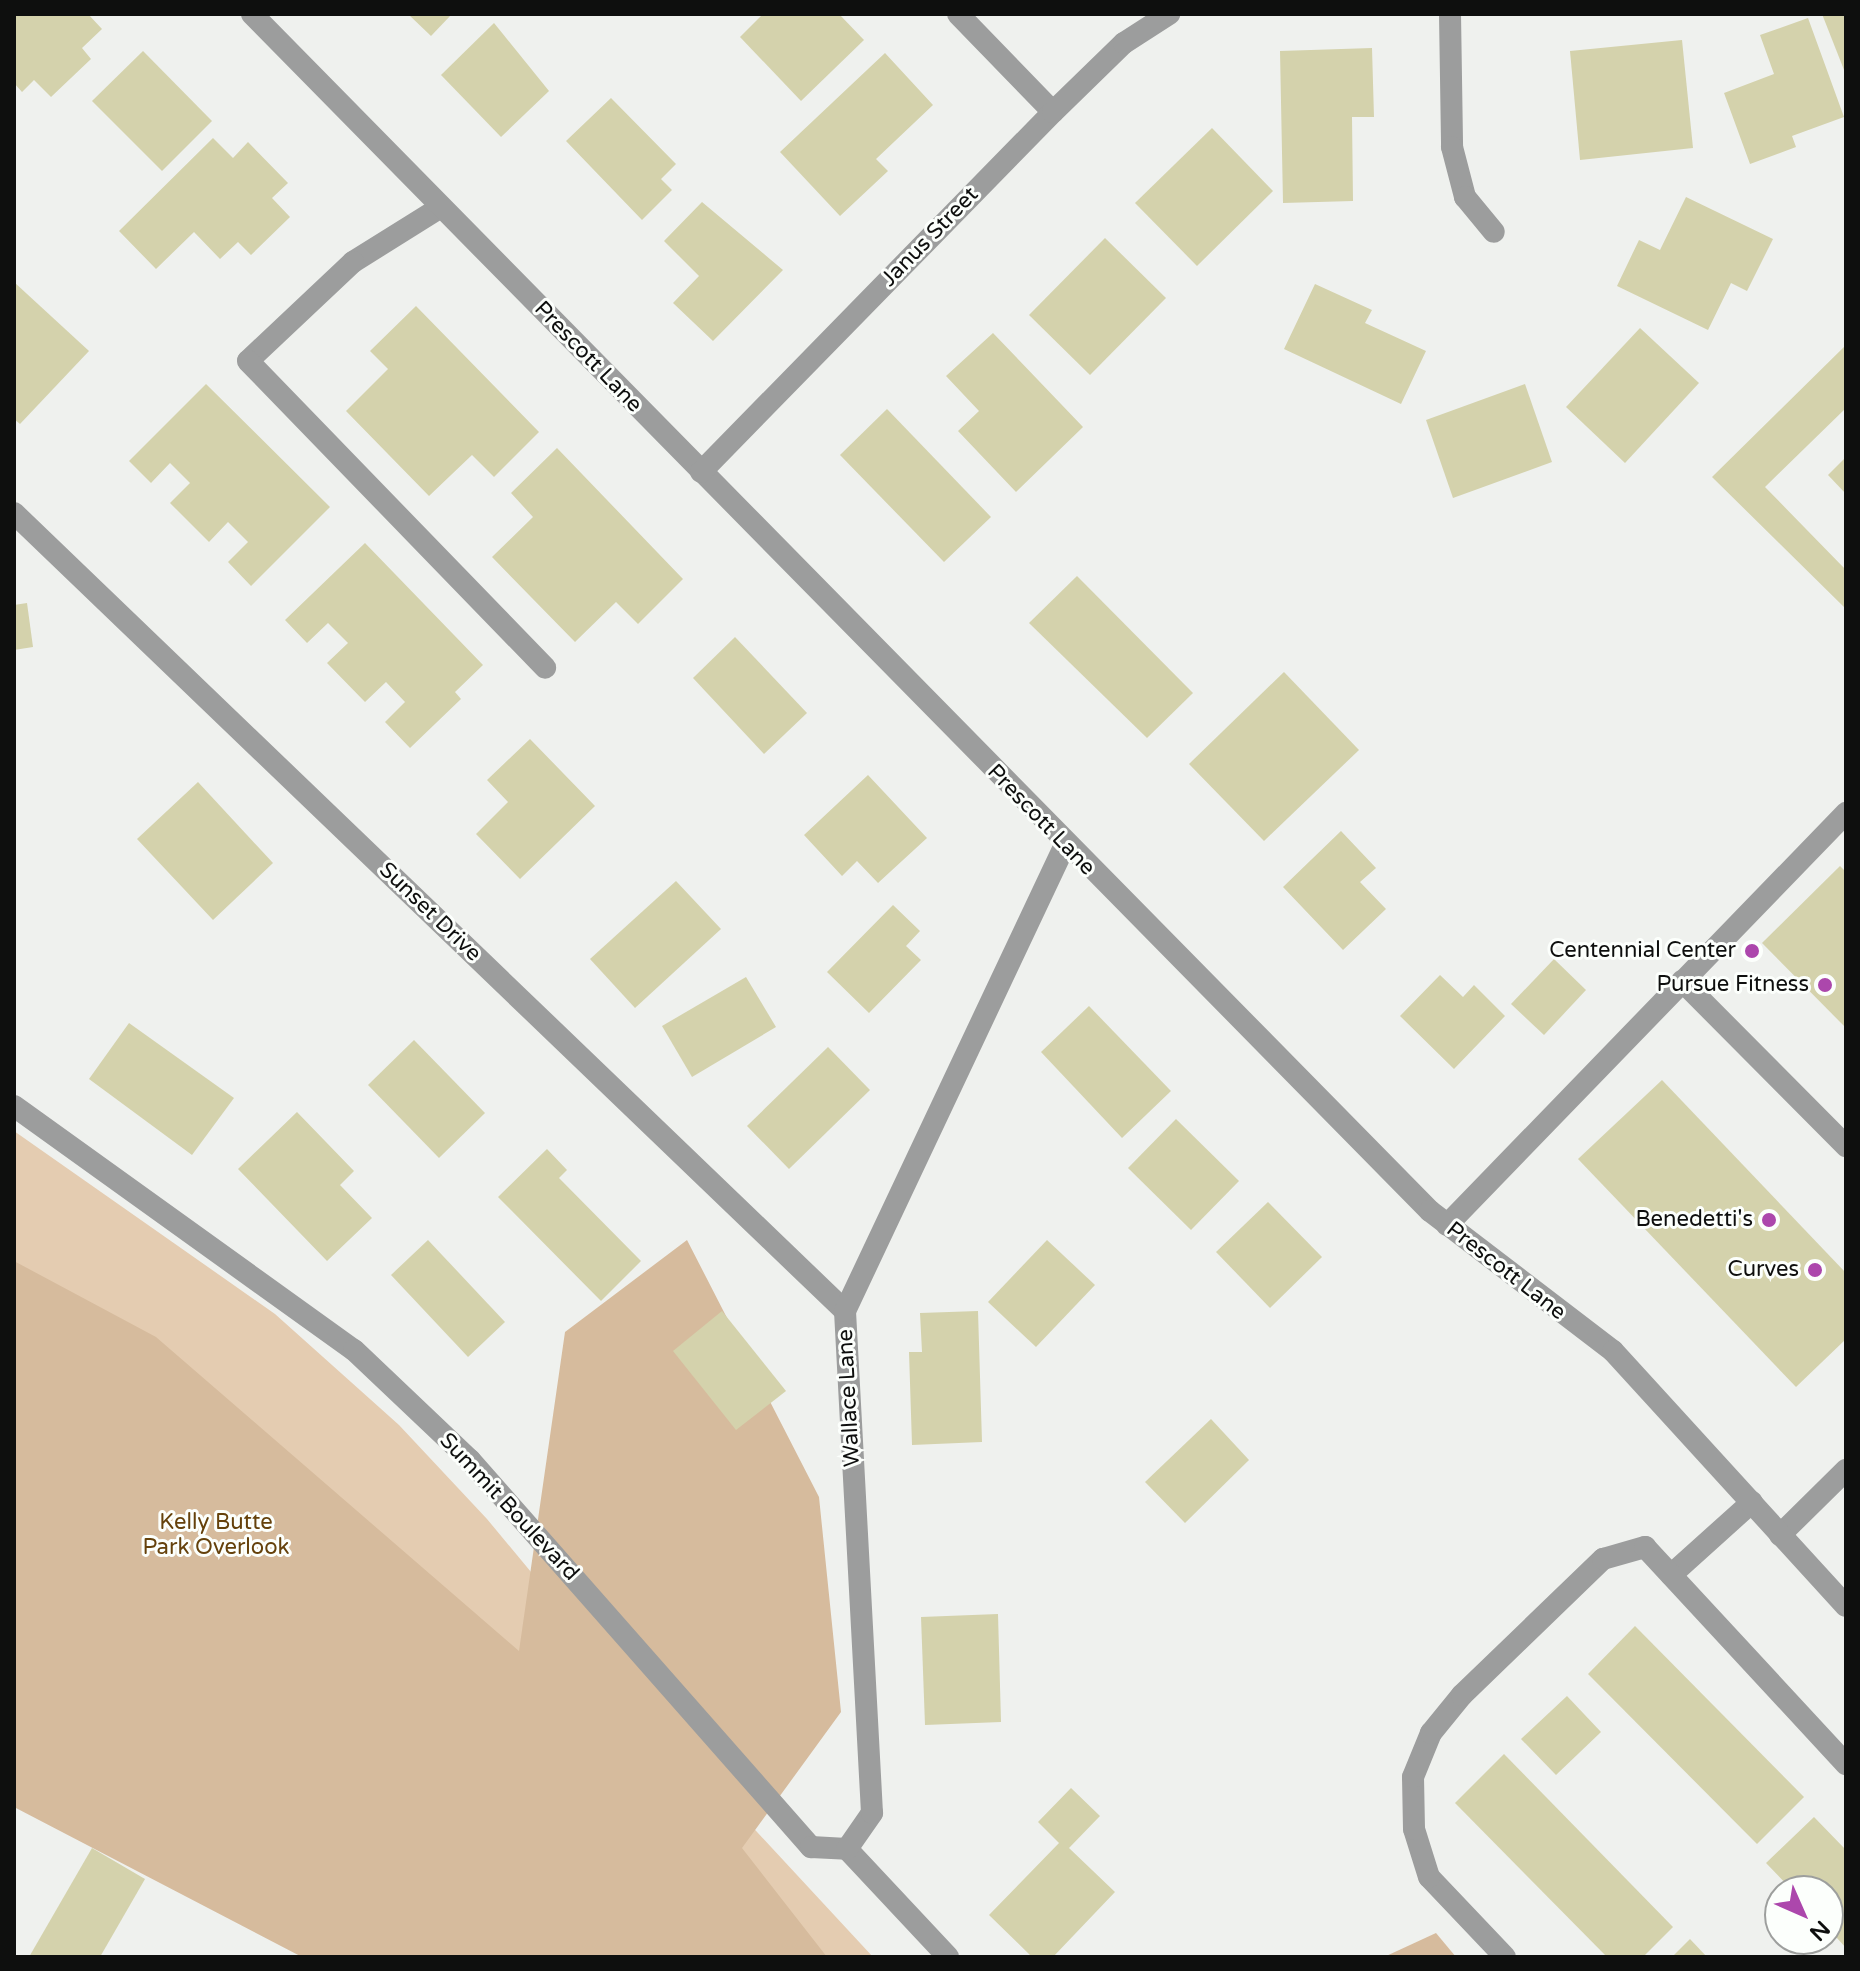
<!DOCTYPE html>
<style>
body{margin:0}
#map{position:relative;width:1860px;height:1971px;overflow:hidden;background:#eff1ee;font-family:"Varela Round",sans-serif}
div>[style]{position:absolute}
.green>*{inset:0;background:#e4ccb1}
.forest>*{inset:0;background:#d6bb9d}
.building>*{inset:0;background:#d4d2ac}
.service>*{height:22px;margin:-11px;padding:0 11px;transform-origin:11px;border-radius:11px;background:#9c9d9d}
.minor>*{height:22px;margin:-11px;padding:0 11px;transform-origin:11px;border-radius:11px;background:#9c9d9d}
.dots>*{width:22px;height:22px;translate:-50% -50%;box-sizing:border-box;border:4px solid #fcfffc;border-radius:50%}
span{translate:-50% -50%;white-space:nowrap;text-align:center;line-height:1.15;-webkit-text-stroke:6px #fcfffc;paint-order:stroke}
.street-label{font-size:22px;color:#0e0f0e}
.poi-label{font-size:22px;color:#0e0f0e}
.right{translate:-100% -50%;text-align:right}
.park-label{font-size:22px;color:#65410b}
.frame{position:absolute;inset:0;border:16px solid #0e0f0e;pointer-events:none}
.north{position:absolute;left:1764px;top:1875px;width:80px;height:80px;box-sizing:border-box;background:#fcfffc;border:2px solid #9d9f9d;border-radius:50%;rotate:135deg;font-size:22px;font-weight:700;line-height:32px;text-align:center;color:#0e0f0e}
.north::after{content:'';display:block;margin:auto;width:28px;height:36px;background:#ac47ac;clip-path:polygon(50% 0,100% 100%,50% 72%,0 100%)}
</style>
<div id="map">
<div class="green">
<i style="clip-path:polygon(14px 1131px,275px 1314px,399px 1425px,487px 1519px,658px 1725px,873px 1957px,617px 1957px,14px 1660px)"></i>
</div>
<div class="forest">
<i style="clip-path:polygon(687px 1240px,819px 1497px,841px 1712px,742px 1848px,827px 1957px,302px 1957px,14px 1807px,14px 1261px,156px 1337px,519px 1651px,565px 1332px)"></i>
<i style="clip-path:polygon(1436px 1933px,1456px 1957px,1384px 1957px)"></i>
</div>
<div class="building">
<i style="clip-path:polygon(88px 14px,102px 29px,82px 48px,91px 59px,51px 97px,34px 80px,22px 92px,14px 83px,14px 15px)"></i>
<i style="clip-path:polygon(408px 14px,452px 14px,431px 36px)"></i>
<i style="clip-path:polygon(763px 14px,839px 14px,864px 40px,801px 101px,740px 37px)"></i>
<i style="clip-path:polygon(1822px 14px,1846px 14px,1846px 75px)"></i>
<i style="clip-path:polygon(1808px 18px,1844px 117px,1792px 136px,1796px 147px,1750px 164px,1724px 93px,1774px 74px,1760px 35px)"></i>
<i style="clip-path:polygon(494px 23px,549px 91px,501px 137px,441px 75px)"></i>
<i style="clip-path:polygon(1682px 40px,1693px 148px,1580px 160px,1570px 51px)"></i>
<i style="clip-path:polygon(1372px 48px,1374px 117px,1352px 117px,1353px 201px,1283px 203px,1280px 51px)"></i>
<i style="clip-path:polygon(143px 51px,212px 121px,162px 171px,92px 101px)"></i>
<i style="clip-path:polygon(885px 53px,933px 105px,876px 159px,888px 171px,840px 216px,780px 152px)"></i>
<i style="clip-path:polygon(611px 98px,676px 164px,661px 179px,672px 190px,642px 220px,566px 141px)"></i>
<i style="clip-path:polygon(1212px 128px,1273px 191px,1197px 266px,1135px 203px)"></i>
<i style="clip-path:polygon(213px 138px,233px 158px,248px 142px,288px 183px,272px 198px,290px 217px,251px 255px,238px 242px,220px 259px,194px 232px,156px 269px,119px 231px)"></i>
<i style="clip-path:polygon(1686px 197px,1773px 239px,1747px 291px,1731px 283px,1708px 330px,1617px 286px,1639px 240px,1660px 250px)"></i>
<i style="clip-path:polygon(702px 202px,783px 270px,713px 341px,673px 303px,699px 276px,664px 241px)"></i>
<i style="clip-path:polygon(1105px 238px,1166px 298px,1090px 375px,1029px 315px)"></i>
<i style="clip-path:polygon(14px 282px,89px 351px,20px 424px,14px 419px)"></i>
<i style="clip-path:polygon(1315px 284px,1372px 310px,1365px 323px,1426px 351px,1401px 404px,1284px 349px)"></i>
<i style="clip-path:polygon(416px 306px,539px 432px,494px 477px,472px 455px,429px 496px,346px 411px,388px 369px,370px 351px)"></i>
<i style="clip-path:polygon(1640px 328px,1699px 383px,1625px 463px,1566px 407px)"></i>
<i style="clip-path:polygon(993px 333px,1083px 427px,1016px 492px,958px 431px,979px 411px,946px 376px)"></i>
<i style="clip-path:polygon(1846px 345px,1846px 408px,1765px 487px,1846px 570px,1846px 609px,1712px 477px)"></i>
<i style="clip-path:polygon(206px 384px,330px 507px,251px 586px,228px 562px,248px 542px,228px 522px,209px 542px,170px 503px,190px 483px,170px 463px,151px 483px,129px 461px)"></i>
<i style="clip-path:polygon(1525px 384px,1552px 462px,1453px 498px,1426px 420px)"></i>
<i style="clip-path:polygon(887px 409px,991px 517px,944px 562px,840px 455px)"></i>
<i style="clip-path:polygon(557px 448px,683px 579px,638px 624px,616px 602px,575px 642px,492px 557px,533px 517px,511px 493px)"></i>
<i style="clip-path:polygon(1846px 457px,1846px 494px,1828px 475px)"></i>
<i style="clip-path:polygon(365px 543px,483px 665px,455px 692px,461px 699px,410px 748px,385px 722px,405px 702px,386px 682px,365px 702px,327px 663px,348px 643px,328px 623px,307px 643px,285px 620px)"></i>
<i style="clip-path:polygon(1077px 576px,1193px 693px,1147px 738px,1029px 623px)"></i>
<i style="clip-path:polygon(27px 603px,33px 647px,14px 650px,14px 605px)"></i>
<i style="clip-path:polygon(735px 637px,807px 713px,764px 754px,693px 678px)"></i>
<i style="clip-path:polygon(1284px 672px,1359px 750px,1264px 841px,1189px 764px)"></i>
<i style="clip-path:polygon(530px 739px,595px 806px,520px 879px,476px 834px,508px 802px,487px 780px)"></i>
<i style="clip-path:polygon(868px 775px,927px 838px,878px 883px,857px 861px,842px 876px,804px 835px)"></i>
<i style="clip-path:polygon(198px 782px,273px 863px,213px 920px,137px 839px)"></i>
<i style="clip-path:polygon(1341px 831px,1376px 868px,1360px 882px,1386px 909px,1343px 950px,1283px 887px)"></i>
<i style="clip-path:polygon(1840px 866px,1846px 872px,1846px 1028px,1762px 943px)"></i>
<i style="clip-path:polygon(676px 881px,721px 929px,635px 1008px,590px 959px)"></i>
<i style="clip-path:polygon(893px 905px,920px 931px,906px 946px,921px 960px,869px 1013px,827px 972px)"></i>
<i style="clip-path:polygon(1554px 959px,1586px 990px,1544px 1035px,1511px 1004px)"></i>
<i style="clip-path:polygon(1440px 975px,1463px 997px,1474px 985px,1505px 1016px,1454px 1069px,1400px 1016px)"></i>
<i style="clip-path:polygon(746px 977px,776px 1027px,692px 1077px,662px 1026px)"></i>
<i style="clip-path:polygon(1089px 1006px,1171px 1091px,1122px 1138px,1041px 1052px)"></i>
<i style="clip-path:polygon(129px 1023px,234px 1098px,192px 1155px,89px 1079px)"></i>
<i style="clip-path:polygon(414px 1040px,485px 1113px,439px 1158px,368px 1085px)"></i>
<i style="clip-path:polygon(828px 1047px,870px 1090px,789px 1169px,747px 1126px)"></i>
<i style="clip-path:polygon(1662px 1080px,1846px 1273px,1846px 1339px,1796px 1387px,1578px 1159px)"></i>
<i style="clip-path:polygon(297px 1112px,354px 1171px,340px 1185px,372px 1218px,327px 1261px,238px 1169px)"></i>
<i style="clip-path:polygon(1176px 1119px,1239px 1181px,1191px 1230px,1128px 1168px)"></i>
<i style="clip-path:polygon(547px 1149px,567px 1170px,559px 1178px,641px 1261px,601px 1301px,498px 1197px)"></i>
<i style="clip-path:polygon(1268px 1202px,1322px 1257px,1270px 1308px,1216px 1252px)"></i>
<i style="clip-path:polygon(428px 1240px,505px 1322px,468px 1357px,391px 1275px)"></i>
<i style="clip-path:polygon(1047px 1240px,1095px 1285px,1036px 1347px,988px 1302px)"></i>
<i style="clip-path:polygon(722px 1311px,786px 1391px,736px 1430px,673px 1351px)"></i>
<i style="clip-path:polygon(978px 1311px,982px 1442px,912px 1445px,909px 1352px,922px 1352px,920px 1313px)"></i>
<i style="clip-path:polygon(1211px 1419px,1249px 1460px,1185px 1523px,1145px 1482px)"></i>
<i style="clip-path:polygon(998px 1614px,1001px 1722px,925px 1725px,921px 1617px)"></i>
<i style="clip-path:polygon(1635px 1626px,1804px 1797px,1757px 1844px,1588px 1674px)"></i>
<i style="clip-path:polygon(1567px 1696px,1601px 1732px,1556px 1775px,1521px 1739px)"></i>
<i style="clip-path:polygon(1504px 1754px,1673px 1927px,1643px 1957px,1607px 1957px,1455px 1803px)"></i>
<i style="clip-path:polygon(1071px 1788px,1100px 1816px,1069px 1848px,1115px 1892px,1053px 1957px,1032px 1957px,989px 1915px,1059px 1843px,1038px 1822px)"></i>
<i style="clip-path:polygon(1814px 1817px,1846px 1850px,1846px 1948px,1828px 1928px,1828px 1891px,1793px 1891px,1766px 1863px)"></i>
<i style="clip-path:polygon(92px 1848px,145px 1879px,100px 1957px,29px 1957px)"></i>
<i style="clip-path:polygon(1690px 1939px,1707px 1957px,1672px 1957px)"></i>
</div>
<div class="service">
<i style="left:441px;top:207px;width:104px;rotate:148deg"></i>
<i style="left:353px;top:262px;width:144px;rotate:136.7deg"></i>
<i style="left:248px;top:361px;width:427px;rotate:45.9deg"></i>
<i style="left:1682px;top:981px;width:233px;rotate:45.2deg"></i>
<i style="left:1447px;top:1225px;width:574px;rotate:-45.92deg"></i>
<i style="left:1780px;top:1535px;width:93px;rotate:-44.6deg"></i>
<i style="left:1671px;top:1575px;width:109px;rotate:-42deg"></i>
<i style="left:847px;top:1849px;width:148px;rotate:46.9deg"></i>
<i style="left:1505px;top:1957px;width:110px;rotate:-133.5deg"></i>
<i style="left:1429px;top:1877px;width:50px;rotate:-107.4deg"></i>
<i style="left:1414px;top:1829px;width:52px;rotate:-91.1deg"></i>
<i style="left:1413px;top:1777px;width:48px;rotate:-67.8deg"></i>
<i style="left:1431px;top:1733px;width:49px;rotate:-50.8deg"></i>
<i style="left:1462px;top:1695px;width:196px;rotate:-44deg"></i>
<i style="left:1603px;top:1559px;width:44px;rotate:-15.9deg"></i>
<i style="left:1645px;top:1547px;width:296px;rotate:47.2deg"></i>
</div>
<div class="minor">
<i style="left:252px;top:14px;width:1679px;rotate:45.46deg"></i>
<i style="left:1430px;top:1211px;width:230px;rotate:37.4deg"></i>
<i style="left:1613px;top:1351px;width:345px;rotate:47.6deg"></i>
<i style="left:958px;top:14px;width:136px;rotate:45.9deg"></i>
<i style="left:1450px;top:14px;width:133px;rotate:89.1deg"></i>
<i style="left:1452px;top:147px;width:52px;rotate:75.4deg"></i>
<i style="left:1465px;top:197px;width:45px;rotate:50.4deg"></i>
<i style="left:701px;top:472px;width:503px;rotate:-45.64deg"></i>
<i style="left:1053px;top:112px;width:99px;rotate:-44.2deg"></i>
<i style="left:1124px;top:43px;width:54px;rotate:-32.8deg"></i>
<i style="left:14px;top:513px;width:1152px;rotate:43.84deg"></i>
<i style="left:14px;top:1106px;width:418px;rotate:35.7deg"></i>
<i style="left:354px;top:1350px;width:160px;rotate:43.5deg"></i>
<i style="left:470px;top:1460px;width:516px;rotate:48.62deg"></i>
<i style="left:811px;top:1847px;width:36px;rotate:3deg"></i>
<i style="left:847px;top:1849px;width:44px;rotate:-55.2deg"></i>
<i style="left:872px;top:1813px;width:503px;rotate:-93.08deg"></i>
<i style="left:845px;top:1311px;width:515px;rotate:-64.73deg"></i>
</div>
<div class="dots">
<i style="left:1752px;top:951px;background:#ac47ac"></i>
<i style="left:1825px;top:985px;background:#ac47ac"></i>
<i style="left:1769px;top:1220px;background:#ac47ac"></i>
<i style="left:1815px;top:1270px;background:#ac47ac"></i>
</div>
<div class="street-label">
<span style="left:930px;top:237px;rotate:-46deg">Janus Street</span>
<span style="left:588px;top:357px;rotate:46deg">Prescott Lane</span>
<span style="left:1041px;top:820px;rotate:46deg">Prescott Lane</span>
<span style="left:430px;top:912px;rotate:44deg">Sunset Drive</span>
<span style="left:1506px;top:1271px;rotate:38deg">Prescott Lane</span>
<span style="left:849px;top:1398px;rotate:-93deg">Wallace Lane</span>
<span style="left:509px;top:1507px;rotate:47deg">Summit Boulevard</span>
</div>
<div class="poi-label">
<span class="right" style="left:1736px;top:951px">Centennial Center</span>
<span class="right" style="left:1809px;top:985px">Pursue Fitness</span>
<span class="right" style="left:1753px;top:1220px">Benedetti's</span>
<span class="right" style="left:1799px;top:1270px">Curves</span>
</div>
<div class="park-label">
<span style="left:216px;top:1535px">Kelly Butte<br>Park Overlook</span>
</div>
<div class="frame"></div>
<div class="north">N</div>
</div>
